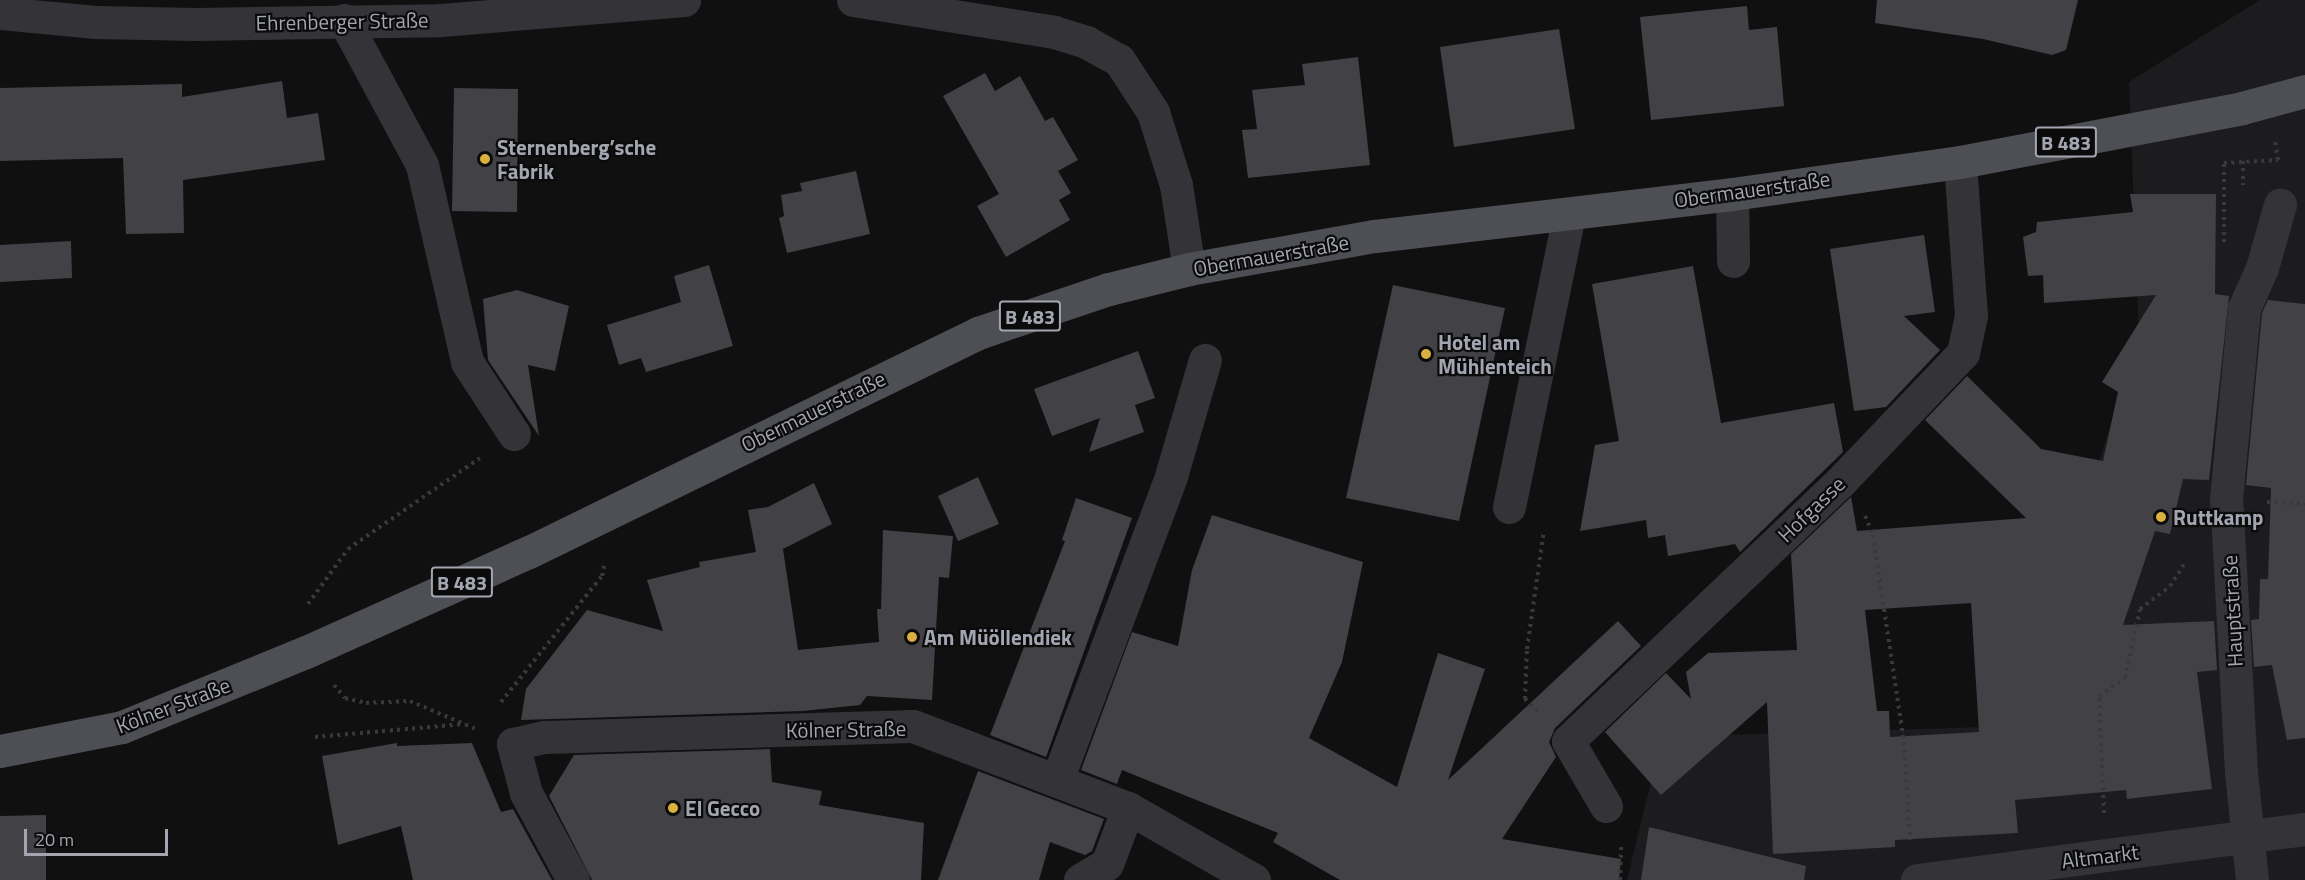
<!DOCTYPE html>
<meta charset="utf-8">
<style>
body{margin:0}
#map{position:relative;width:2305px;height:880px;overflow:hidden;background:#101011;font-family:"Titillium Web",sans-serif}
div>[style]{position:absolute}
.built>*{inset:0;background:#1c1c1e}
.building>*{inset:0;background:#424246}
.path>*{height:4px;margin-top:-2px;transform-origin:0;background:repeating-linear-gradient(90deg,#38393d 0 3px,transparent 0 7.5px)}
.minor>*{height:33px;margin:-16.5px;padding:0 16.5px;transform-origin:16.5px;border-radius:16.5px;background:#343438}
.major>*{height:33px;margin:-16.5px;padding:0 16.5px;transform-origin:16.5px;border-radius:16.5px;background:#4e4f54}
.dots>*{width:16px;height:16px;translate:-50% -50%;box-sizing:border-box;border:3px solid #0b0b0c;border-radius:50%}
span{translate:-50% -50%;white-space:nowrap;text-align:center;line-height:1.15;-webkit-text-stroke:4.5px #0b0b0c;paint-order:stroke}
.shield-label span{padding:2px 4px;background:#0b0b0c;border:2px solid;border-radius:4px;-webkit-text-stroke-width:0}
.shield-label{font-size:20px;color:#a3a6b0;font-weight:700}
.street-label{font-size:21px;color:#a3a6b0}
.poi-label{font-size:21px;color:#a3a6b0;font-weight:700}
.left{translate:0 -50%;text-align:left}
.scale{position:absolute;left:24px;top:829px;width:144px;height:27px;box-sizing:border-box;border:3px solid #a3a6b0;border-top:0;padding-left:8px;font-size:18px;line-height:21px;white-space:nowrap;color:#a3a6b0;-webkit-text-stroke:4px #0b0b0c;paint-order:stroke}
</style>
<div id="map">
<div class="built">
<i style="clip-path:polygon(2260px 0,2305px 0,2305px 880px,1627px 880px,1662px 737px,2014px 726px,2139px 337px,2129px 82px)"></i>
</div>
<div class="building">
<i style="clip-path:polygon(1877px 0,2078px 0,2066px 50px,2052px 55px,1983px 39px,1875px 23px)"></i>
<i style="clip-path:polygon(1747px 6px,1749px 30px,1777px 27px,1784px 106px,1651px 120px,1640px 17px)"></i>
<i style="clip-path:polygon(1559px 29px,1575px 129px,1454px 147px,1440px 47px)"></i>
<i style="clip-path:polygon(1358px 57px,1370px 165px,1248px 178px,1242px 130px,1257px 129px,1252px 90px,1305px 85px,1302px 64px)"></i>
<i style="clip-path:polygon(985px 73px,995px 91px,1020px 76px,1045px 121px,1053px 117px,1078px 160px,1058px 171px,1071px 193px,1059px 200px,1070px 220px,1006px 257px,977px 206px,999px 194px,943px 96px)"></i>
<i style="clip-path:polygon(282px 81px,287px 118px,318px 113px,325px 160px,183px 180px,184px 233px,126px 234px,123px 158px,0 161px,0 88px,182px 84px,182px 97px)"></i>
<i style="clip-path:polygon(454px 88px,518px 89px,517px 212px,452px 211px)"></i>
<i style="clip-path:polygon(856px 171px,870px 234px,787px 253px,779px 218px,784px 216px,781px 195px,802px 191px,800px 183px)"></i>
<i style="clip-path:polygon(evenodd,2130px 194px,2216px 194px,2215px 294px,2229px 296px,2209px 480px,2183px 479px,2170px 534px,2155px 531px,2123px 625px,2214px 621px,2217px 670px,2197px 672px,2212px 789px,2127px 799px,2126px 790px,2015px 800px,2018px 833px,1895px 840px,1895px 847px,1773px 854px,1767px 702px,1661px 795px,1605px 732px,1666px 673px,1691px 699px,1686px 672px,1708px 653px,1797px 650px,1791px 554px,1851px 497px,1857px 531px,2026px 518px,1925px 420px,1967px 376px,2041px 449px,2103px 461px,2118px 392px,2102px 382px,2156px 295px,2044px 303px,2043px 275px,2028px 276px,2023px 237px,2036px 232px,2037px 222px,2133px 212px,2130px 194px,1971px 603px,1979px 732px,1890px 737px,1889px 711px,1877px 711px,1865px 610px,1971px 603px)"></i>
<i style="clip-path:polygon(1924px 235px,1935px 312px,1904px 316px,1940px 350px,1886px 407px,1854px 411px,1830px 249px)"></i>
<i style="clip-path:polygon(71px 241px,72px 278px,0 282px,0 245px)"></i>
<i style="clip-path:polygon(709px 265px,733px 346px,646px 372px,641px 358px,619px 365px,607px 325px,681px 302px,674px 276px)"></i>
<i style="clip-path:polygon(1693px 266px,1721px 423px,1834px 403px,1843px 452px,1740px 552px,1735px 544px,1668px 556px,1665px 535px,1648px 538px,1646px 520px,1580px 531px,1595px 445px,1619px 441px,1592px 284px)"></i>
<i style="clip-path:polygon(1393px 285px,1505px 308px,1459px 521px,1346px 498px)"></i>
<i style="clip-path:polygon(517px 290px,569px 306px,555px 371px,528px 365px,539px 436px,488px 360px,483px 299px)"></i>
<i style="clip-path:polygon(2268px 300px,2305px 304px,2305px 738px,2287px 740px,2272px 665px,2254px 667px,2251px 620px,2259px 619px,2260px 579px,2268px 579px,2271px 488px,2246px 485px,2262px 313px)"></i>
<i style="clip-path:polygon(1138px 351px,1155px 398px,1135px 405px,1144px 432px,1089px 452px,1100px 418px,1052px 436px,1034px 389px)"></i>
<i style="clip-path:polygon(978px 477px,999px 524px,958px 541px,938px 496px)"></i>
<i style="clip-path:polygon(814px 483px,832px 524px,783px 549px,798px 650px,879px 642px,877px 609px,881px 609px,883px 530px,953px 536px,949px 578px,939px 577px,932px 700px,867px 696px,860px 705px,803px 711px,521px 720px,526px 689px,587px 610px,663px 631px,647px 580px,700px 567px,699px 562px,756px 552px,748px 510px,768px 507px)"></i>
<i style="clip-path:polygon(1076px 498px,1132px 518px,1046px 757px,990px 735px,1065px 541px,1062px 540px)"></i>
<i style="clip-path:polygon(1212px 515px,1363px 562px,1342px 662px,1309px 738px,1397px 787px,1438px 653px,1485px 669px,1448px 780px,1618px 621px,1641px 646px,1555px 728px,1549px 742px,1556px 757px,1502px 839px,1621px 859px,1619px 880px,1340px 880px,1273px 842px,1278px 833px,1122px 770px,1117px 784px,1081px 770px,1132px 632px,1178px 646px,1192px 570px)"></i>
<i style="clip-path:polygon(397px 743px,397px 746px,472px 743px,501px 812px,513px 809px,552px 880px,413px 880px,401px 826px,338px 845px,322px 756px)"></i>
<i style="clip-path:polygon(770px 749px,772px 782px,822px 791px,819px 805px,924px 823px,921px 880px,592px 880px,549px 796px,574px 755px)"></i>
<i style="clip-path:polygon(978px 771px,1104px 819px,1092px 851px,1085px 855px,1050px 842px,1039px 880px,938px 880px)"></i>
<i style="clip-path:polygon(46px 815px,46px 880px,0 880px,0 816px)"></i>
<i style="clip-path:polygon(1649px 827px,1806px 866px,1804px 880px,1641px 880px)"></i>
</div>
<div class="path">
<i style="left:2243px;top:161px;width:24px;rotate:90deg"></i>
<i style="left:2224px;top:242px;width:79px;rotate:-90deg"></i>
<i style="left:2224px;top:163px;width:54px;rotate:-3.2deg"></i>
<i style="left:2278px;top:160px;width:18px;rotate:-99deg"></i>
<i style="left:2267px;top:502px;width:38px;rotate:3deg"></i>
<i style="left:1865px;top:516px;width:21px;rotate:67deg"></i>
<i style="left:1873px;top:535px;width:209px;rotate:81.5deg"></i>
<i style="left:1904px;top:742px;width:98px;rotate:86.5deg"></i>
<i style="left:308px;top:604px;width:68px;rotate:-54deg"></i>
<i style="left:348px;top:549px;width:160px;rotate:-34.6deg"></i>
<i style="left:334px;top:685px;width:17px;rotate:50deg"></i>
<i style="left:345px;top:698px;width:22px;rotate:13deg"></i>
<i style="left:366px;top:703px;width:44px;rotate:-2.6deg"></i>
<i style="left:410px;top:701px;width:72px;rotate:23deg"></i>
<i style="left:501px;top:702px;width:161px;rotate:-51.3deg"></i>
<i style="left:602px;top:576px;width:14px;rotate:-78deg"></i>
<i style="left:1538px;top:711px;width:18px;rotate:-137deg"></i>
<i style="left:1525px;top:699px;width:50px;rotate:-87.7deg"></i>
<i style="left:1527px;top:649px;width:120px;rotate:-81.9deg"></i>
<i style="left:315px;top:737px;width:150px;rotate:-5deg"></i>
<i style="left:2104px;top:813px;width:117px;rotate:-92.4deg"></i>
<i style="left:2099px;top:696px;width:32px;rotate:-35deg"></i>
<i style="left:2125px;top:678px;width:71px;rotate:-77.7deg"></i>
<i style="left:2140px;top:609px;width:38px;rotate:-37deg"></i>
<i style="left:2170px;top:586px;width:30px;rotate:-57deg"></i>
<i style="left:1620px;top:880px;width:35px;rotate:-88deg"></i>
</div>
<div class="minor">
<i style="left:853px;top:0;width:204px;rotate:9deg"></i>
<i style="left:1054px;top:32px;width:34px;rotate:17deg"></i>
<i style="left:1086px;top:42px;width:38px;rotate:29deg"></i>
<i style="left:1119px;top:60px;width:62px;rotate:56.8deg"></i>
<i style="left:1153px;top:112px;width:77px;rotate:72.5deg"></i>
<i style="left:1176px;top:185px;width:85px;rotate:81.2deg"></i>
<i style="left:0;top:13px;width:96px;rotate:5.4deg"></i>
<i style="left:96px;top:22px;width:100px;rotate:1.1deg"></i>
<i style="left:196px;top:24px;width:245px;rotate:-0.9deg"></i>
<i style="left:441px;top:20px;width:244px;rotate:-4.7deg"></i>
<i style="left:344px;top:20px;width:165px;rotate:61.7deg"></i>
<i style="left:422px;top:165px;width:202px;rotate:77.1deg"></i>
<i style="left:467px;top:362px;width:86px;rotate:56.9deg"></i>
<i style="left:1732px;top:194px;width:67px;rotate:89.1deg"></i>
<i style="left:1509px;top:507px;width:299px;rotate:-78.4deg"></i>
<i style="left:1057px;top:780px;width:325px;rotate:-69.4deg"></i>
<i style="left:1171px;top:476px;width:121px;rotate:-73.7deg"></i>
<i style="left:1606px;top:806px;width:75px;rotate:-120.3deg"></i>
<i style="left:1568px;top:741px;width:377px;rotate:-43.6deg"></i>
<i style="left:1841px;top:481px;width:177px;rotate:-46.4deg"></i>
<i style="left:1963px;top:353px;width:38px;rotate:-78deg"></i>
<i style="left:1971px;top:316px;width:154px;rotate:-94.1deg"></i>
<i style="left:573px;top:880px;width:99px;rotate:-118.4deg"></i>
<i style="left:526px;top:793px;width:51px;rotate:-104.9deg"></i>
<i style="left:513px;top:744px;width:32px;rotate:-13deg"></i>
<i style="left:544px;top:737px;width:369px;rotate:-1.7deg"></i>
<i style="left:913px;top:726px;width:230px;rotate:20.9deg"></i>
<i style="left:1128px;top:808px;width:145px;rotate:29.7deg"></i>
<i style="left:1080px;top:880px;width:31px;rotate:-31deg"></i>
<i style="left:1107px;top:864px;width:60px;rotate:-69.4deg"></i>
<i style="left:1917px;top:880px;width:391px;rotate:-7.5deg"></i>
<i style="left:2252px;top:880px;width:109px;rotate:-95.8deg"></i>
<i style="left:2241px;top:772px;width:273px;rotate:-93.1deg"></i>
<i style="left:2226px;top:499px;width:192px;rotate:-84.6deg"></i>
<i style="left:2244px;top:308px;width:44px;rotate:-65.8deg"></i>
<i style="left:2262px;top:268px;width:66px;rotate:-74.1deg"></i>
</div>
<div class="major">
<i style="left:0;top:751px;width:124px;rotate:-11.1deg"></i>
<i style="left:122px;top:727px;width:199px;rotate:-22.2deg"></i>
<i style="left:306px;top:652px;width:244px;rotate:-24.2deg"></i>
<i style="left:529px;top:552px;width:500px;rotate:-26deg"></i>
<i style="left:978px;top:333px;width:138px;rotate:-18.6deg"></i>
<i style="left:1109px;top:289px;width:82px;rotate:-14deg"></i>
<i style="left:1189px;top:269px;width:189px;rotate:-10.1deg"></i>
<i style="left:1375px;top:236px;width:359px;rotate:-6.7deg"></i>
<i style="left:1732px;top:194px;width:230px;rotate:-8deg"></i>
<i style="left:1960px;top:162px;width:287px;rotate:-10.8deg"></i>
<i style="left:2242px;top:108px;width:65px;rotate:-15.1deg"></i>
</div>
<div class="dots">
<i style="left:485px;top:159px;background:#dab13f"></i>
<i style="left:1426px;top:354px;background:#dab13f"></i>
<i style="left:2161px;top:517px;background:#dab13f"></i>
<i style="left:912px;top:637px;background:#dab13f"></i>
<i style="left:673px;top:808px;background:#dab13f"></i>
</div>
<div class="shield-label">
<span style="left:2066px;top:142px">B 483</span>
<span style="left:1030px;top:316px">B 483</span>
<span style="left:462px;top:582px">B 483</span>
</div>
<div class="street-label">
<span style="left:342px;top:21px;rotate:-1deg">Ehrenberger Straße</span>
<span style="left:1752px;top:189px;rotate:-8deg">Obermauerstraße</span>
<span style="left:1271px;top:255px;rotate:-10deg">Obermauerstraße</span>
<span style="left:813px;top:411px;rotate:-26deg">Obermauerstraße</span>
<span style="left:1811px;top:509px;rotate:-44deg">Hofgasse</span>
<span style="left:2232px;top:611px;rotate:-93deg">Hauptstraße</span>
<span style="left:173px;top:705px;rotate:-21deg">Kölner Straße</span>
<span style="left:846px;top:729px;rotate:-1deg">Kölner Straße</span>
<span style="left:2100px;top:856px;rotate:-7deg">Altmarkt</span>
</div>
<div class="poi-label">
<span class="left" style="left:497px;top:159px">Sternenberg’sche<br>Fabrik</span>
<span class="left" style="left:1438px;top:354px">Hotel am<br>Mühlenteich</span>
<span class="left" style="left:2173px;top:517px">Ruttkamp</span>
<span class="left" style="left:924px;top:637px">Am Müöllendiek</span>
<span class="left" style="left:685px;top:808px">El Gecco</span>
</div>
<div class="scale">20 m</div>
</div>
